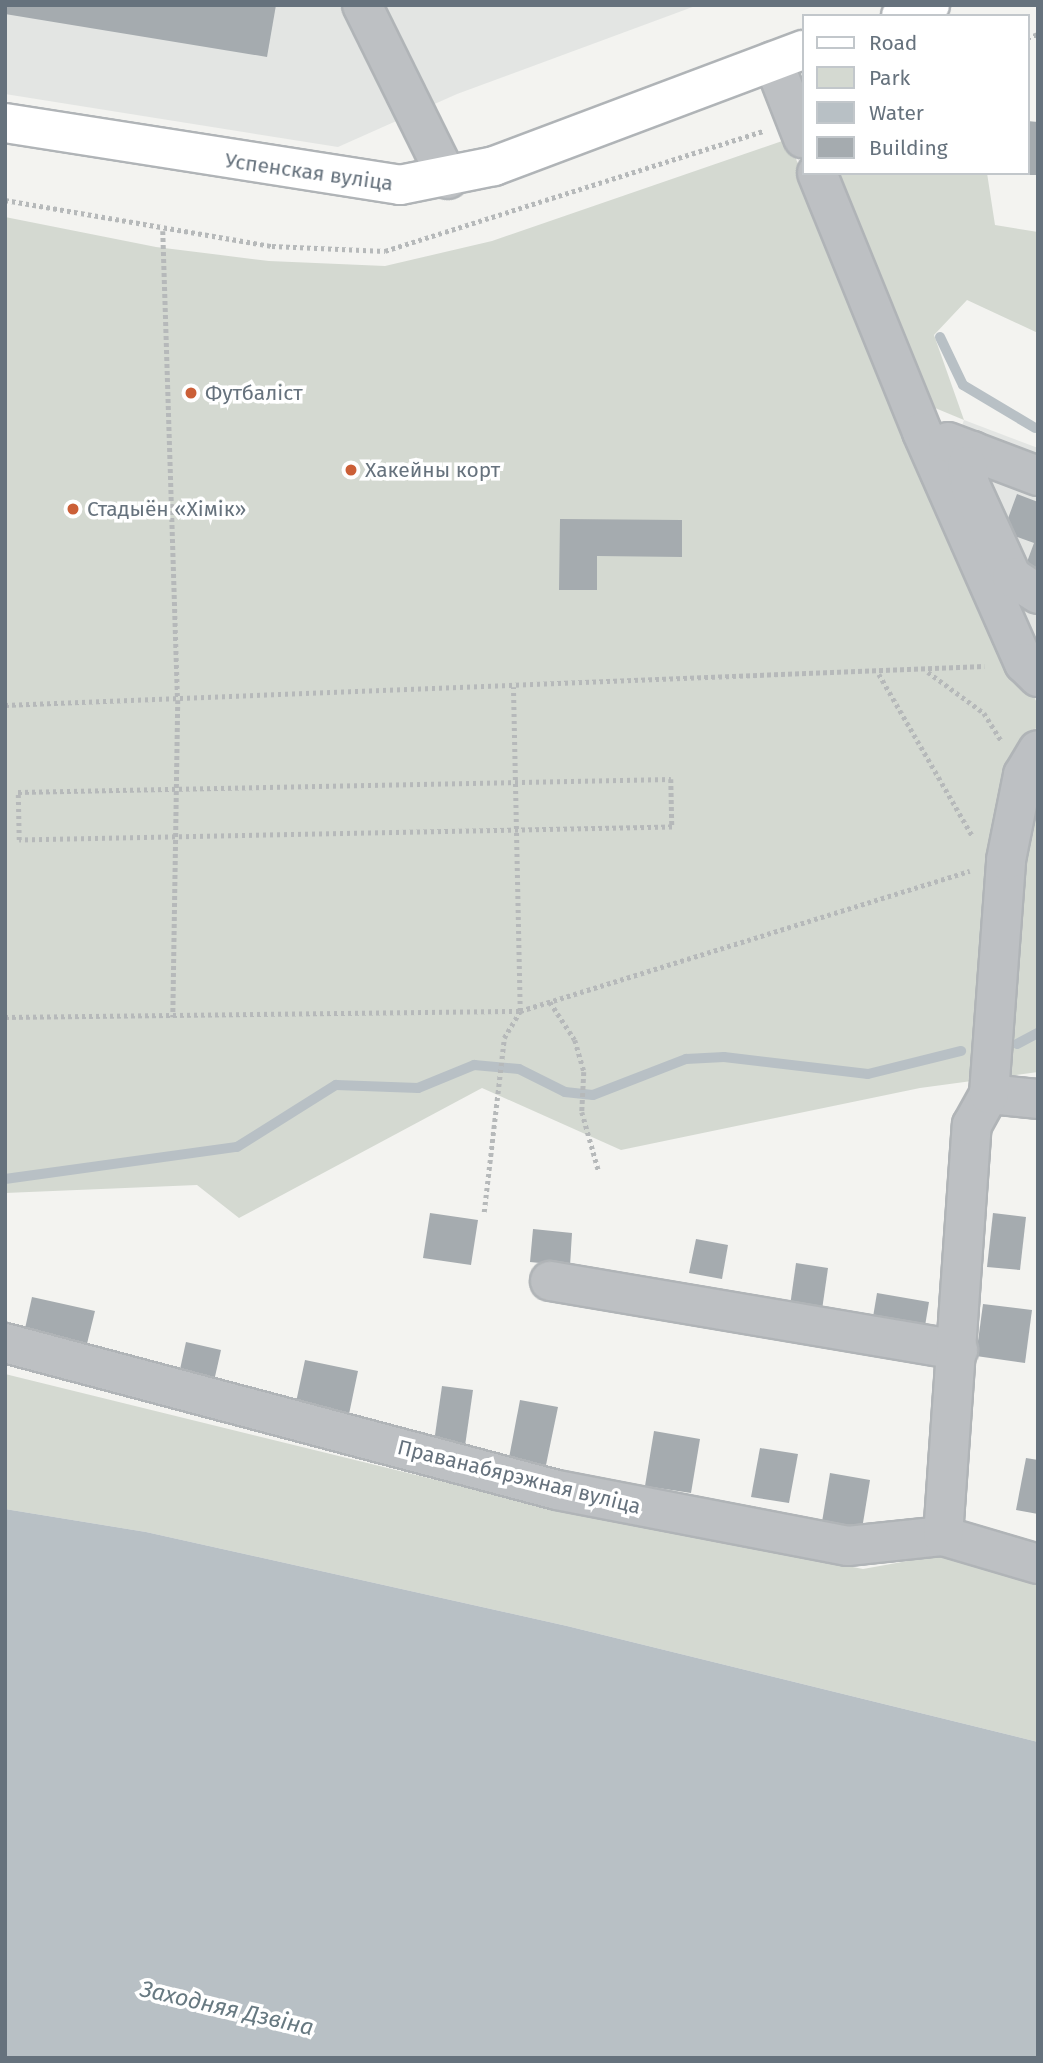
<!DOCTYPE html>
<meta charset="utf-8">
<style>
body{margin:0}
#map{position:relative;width:1043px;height:2063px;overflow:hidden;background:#f3f3f0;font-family:"Fira Sans",sans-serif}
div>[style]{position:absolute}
.built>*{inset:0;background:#e3e5e3}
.green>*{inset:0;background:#d4d9d1}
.water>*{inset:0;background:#b8c0c5}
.stream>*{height:10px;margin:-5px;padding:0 5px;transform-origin:5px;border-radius:5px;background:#b8c0c5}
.building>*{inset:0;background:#a5abaf}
.path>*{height:4.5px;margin-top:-2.25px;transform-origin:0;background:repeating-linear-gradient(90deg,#b6b9ba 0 3.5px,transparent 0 7px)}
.roads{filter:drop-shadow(2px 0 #b0b4b7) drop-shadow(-2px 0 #b0b4b7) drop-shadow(0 2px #b0b4b7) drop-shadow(0 -2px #b0b4b7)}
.minor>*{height:38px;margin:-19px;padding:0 19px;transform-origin:19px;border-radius:19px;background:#bdc0c3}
.major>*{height:38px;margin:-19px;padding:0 19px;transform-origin:19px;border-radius:19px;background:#fff}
.dots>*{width:19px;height:19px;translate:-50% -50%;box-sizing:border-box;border:4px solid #fff;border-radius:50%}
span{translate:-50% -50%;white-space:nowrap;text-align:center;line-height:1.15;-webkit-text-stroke:7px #fff;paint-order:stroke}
.street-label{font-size:21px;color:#66727d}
.poi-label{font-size:21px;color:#66727d}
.left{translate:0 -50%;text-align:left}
.water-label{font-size:23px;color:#677981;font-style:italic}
.frame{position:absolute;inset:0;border:7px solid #66727d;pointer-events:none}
.legend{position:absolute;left:802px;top:14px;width:228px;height:161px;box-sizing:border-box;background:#fff;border:2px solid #c2c7cb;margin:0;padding:9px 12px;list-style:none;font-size:21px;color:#66727d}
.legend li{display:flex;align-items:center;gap:14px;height:35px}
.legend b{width:35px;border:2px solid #c2c7cb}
</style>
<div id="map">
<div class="built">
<i style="clip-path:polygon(5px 5px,698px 5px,457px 94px,338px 147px,5px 94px)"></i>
<i style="clip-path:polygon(964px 420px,1038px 448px,1038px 639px,1024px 634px,949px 462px)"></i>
</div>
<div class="green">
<i style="clip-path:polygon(788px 139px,883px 375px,1038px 705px,1038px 726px,1029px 736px,1005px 819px,1034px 818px,1038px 788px,1038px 1072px,920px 1088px,621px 1150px,482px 1088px,239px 1218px,197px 1185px,5px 1193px,5px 217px,156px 247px,269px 261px,385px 266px,492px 241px)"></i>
<i style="clip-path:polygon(832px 173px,987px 173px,995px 225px,1038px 232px,1038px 333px,967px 300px,934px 335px,964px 420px,923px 403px)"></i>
<i style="clip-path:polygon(5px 1374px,563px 1511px,863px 1569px,941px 1555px,1038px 1581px,1038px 1742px,567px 1626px,146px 1532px,5px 1509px)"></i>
</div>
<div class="water">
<i style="clip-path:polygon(5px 1509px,146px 1532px,567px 1626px,1038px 1742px,1038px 2058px,5px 2058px)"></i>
</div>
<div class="stream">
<i style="left:940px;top:337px;width:53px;rotate:64.4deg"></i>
<i style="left:963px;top:385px;width:84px;rotate:30.8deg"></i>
<i style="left:1017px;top:1044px;width:24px;rotate:-28deg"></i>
<i style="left:5px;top:1179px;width:234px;rotate:-7.9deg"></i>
<i style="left:237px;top:1147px;width:117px;rotate:-32.1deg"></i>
<i style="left:336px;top:1085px;width:82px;rotate:2.1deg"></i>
<i style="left:418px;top:1088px;width:61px;rotate:-22.3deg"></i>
<i style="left:474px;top:1065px;width:45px;rotate:5.1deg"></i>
<i style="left:519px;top:1069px;width:51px;rotate:26.6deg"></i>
<i style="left:565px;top:1092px;width:28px;rotate:6deg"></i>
<i style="left:593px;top:1095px;width:100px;rotate:-21.2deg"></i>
<i style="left:686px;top:1059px;width:38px;rotate:-3deg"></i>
<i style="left:724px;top:1057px;width:145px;rotate:6.7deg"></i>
<i style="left:868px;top:1074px;width:96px;rotate:-13.9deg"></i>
</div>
<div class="building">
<i style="clip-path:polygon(5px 5px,276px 5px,267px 57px,5px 14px)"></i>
<i style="clip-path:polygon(1027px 121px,1038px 122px,1038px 175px,1027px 175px)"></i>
<i style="clip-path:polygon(1017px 494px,1038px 502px,1038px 575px,1024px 570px,1034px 543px,1003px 532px)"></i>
<i style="clip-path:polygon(560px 519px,682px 520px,682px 557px,597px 556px,597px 590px,559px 590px)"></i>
<i style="clip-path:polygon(430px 1213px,478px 1220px,471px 1265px,423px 1258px)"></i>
<i style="clip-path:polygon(993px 1213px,1026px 1217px,1020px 1270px,987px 1267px)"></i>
<i style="clip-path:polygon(533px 1229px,572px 1233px,570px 1266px,530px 1262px)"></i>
<i style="clip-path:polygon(696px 1239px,728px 1245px,722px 1279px,689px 1273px)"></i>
<i style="clip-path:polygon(796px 1263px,828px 1268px,822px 1310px,790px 1306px)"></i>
<i style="clip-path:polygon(877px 1293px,929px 1302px,924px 1332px,872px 1323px)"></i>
<i style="clip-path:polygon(32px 1297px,95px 1311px,84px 1356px,22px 1342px)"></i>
<i style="clip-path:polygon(983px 1304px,1032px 1310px,1025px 1363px,976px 1356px)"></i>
<i style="clip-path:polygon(186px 1342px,221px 1350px,212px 1390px,177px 1383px)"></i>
<i style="clip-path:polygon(305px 1360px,358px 1371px,348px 1419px,295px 1407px)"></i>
<i style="clip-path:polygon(442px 1386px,473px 1390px,465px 1446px,434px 1442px)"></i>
<i style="clip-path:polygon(520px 1400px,558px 1407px,546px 1465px,509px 1458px)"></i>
<i style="clip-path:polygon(654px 1431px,700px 1439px,691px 1493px,645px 1486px)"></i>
<i style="clip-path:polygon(760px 1448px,798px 1454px,789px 1503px,751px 1497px)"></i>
<i style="clip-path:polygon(1026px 1458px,1038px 1460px,1038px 1514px,1016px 1510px)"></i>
<i style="clip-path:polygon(830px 1473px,870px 1480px,862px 1529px,822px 1522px)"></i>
</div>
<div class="path">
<i style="left:1027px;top:38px;width:12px;rotate:-20deg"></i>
<i style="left:5px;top:200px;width:271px;rotate:9.8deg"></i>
<i style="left:272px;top:246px;width:113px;rotate:2.5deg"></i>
<i style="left:385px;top:251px;width:397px;rotate:-17.6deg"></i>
<i style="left:163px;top:231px;width:469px;rotate:88.2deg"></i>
<i style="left:178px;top:700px;width:317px;rotate:90.9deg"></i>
<i style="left:928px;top:672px;width:69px;rotate:36.2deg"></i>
<i style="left:984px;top:713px;width:34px;rotate:58deg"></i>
<i style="left:879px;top:674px;width:188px;rotate:60deg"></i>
<i style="left:5px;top:705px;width:980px;rotate:-2.28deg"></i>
<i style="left:671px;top:779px;width:48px;rotate:88.8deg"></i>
<i style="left:672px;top:827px;width:653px;rotate:178.86deg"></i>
<i style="left:19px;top:840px;width:48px;rotate:-91.2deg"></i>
<i style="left:18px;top:792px;width:653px;rotate:-1.14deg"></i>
<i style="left:550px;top:1002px;width:45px;rotate:56.7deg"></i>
<i style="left:575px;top:1040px;width:33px;rotate:74deg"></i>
<i style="left:584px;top:1072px;width:40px;rotate:92.9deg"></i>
<i style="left:582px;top:1112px;width:62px;rotate:74.2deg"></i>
<i style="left:5px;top:1017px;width:515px;rotate:-0.67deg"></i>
<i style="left:520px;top:1011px;width:471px;rotate:-17.3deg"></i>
<i style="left:484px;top:1212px;width:175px;rotate:-83.4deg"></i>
<i style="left:504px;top:1038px;width:31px;rotate:-59deg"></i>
<i style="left:520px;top:1011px;width:324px;rotate:-91.2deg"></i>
</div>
<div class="roads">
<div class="minor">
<i style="left:362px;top:5px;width:194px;rotate:63.7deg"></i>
<i style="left:773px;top:61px;width:83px;rotate:68.7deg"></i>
<i style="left:817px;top:173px;width:279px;rotate:67.9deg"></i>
<i style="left:922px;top:432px;width:253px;rotate:66.2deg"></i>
<i style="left:1024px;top:663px;width:20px;rotate:45deg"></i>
<i style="left:948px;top:442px;width:96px;rotate:20.7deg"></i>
<i style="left:973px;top:451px;width:16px;rotate:112deg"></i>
<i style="left:967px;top:466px;width:19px;rotate:81deg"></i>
<i style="left:970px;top:485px;width:101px;rotate:65.5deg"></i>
<i style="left:1012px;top:577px;width:31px;rotate:33deg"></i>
<i style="left:989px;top:1094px;width:49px;rotate:5.8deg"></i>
<i style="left:550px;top:1281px;width:414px;rotate:9.6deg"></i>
<i style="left:5px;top:1343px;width:571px;rotate:14.91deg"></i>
<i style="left:557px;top:1490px;width:296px;rotate:10.9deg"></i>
<i style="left:848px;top:1546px;width:96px;rotate:-6deg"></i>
<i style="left:943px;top:1536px;width:99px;rotate:16.4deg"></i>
<i style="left:943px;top:1536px;width:412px;rotate:-86deg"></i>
<i style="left:972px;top:1125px;width:35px;rotate:-61deg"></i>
<i style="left:989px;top:1094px;width:235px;rotate:-85.8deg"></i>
<i style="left:1006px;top:860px;width:87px;rotate:-78.7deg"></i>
<i style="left:1023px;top:775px;width:29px;rotate:-59deg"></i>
</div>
<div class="major">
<i style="left:901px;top:16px;width:31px;rotate:-21deg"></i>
<i style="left:5px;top:123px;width:400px;rotate:8.9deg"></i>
<i style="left:400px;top:185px;width:96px;rotate:-11.4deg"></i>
<i style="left:494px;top:166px;width:330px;rotate:-20.6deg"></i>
</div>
</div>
<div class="dots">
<i style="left:191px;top:393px;background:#cb5f37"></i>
<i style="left:351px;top:470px;background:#cb5f37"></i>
<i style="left:73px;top:509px;background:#cb5f37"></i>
</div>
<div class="street-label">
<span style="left:309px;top:172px;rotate:8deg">Успенская вуліца</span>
<span style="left:519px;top:1477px;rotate:14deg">Праванабярэжная вуліца</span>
</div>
<div class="poi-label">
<span class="left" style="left:205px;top:393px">Футбаліст</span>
<span class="left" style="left:365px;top:470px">Хакейны корт</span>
<span class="left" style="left:87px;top:509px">Стадыён «Хімік»</span>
</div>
<div class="water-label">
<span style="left:227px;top:2008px;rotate:13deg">Заходняя Дзвіна</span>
</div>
<div class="frame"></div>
<ul class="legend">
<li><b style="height:9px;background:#fff"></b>Road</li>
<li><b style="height:19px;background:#d4d9d1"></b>Park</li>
<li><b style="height:19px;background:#b8c0c5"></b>Water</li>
<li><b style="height:19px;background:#a5abaf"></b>Building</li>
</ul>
</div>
